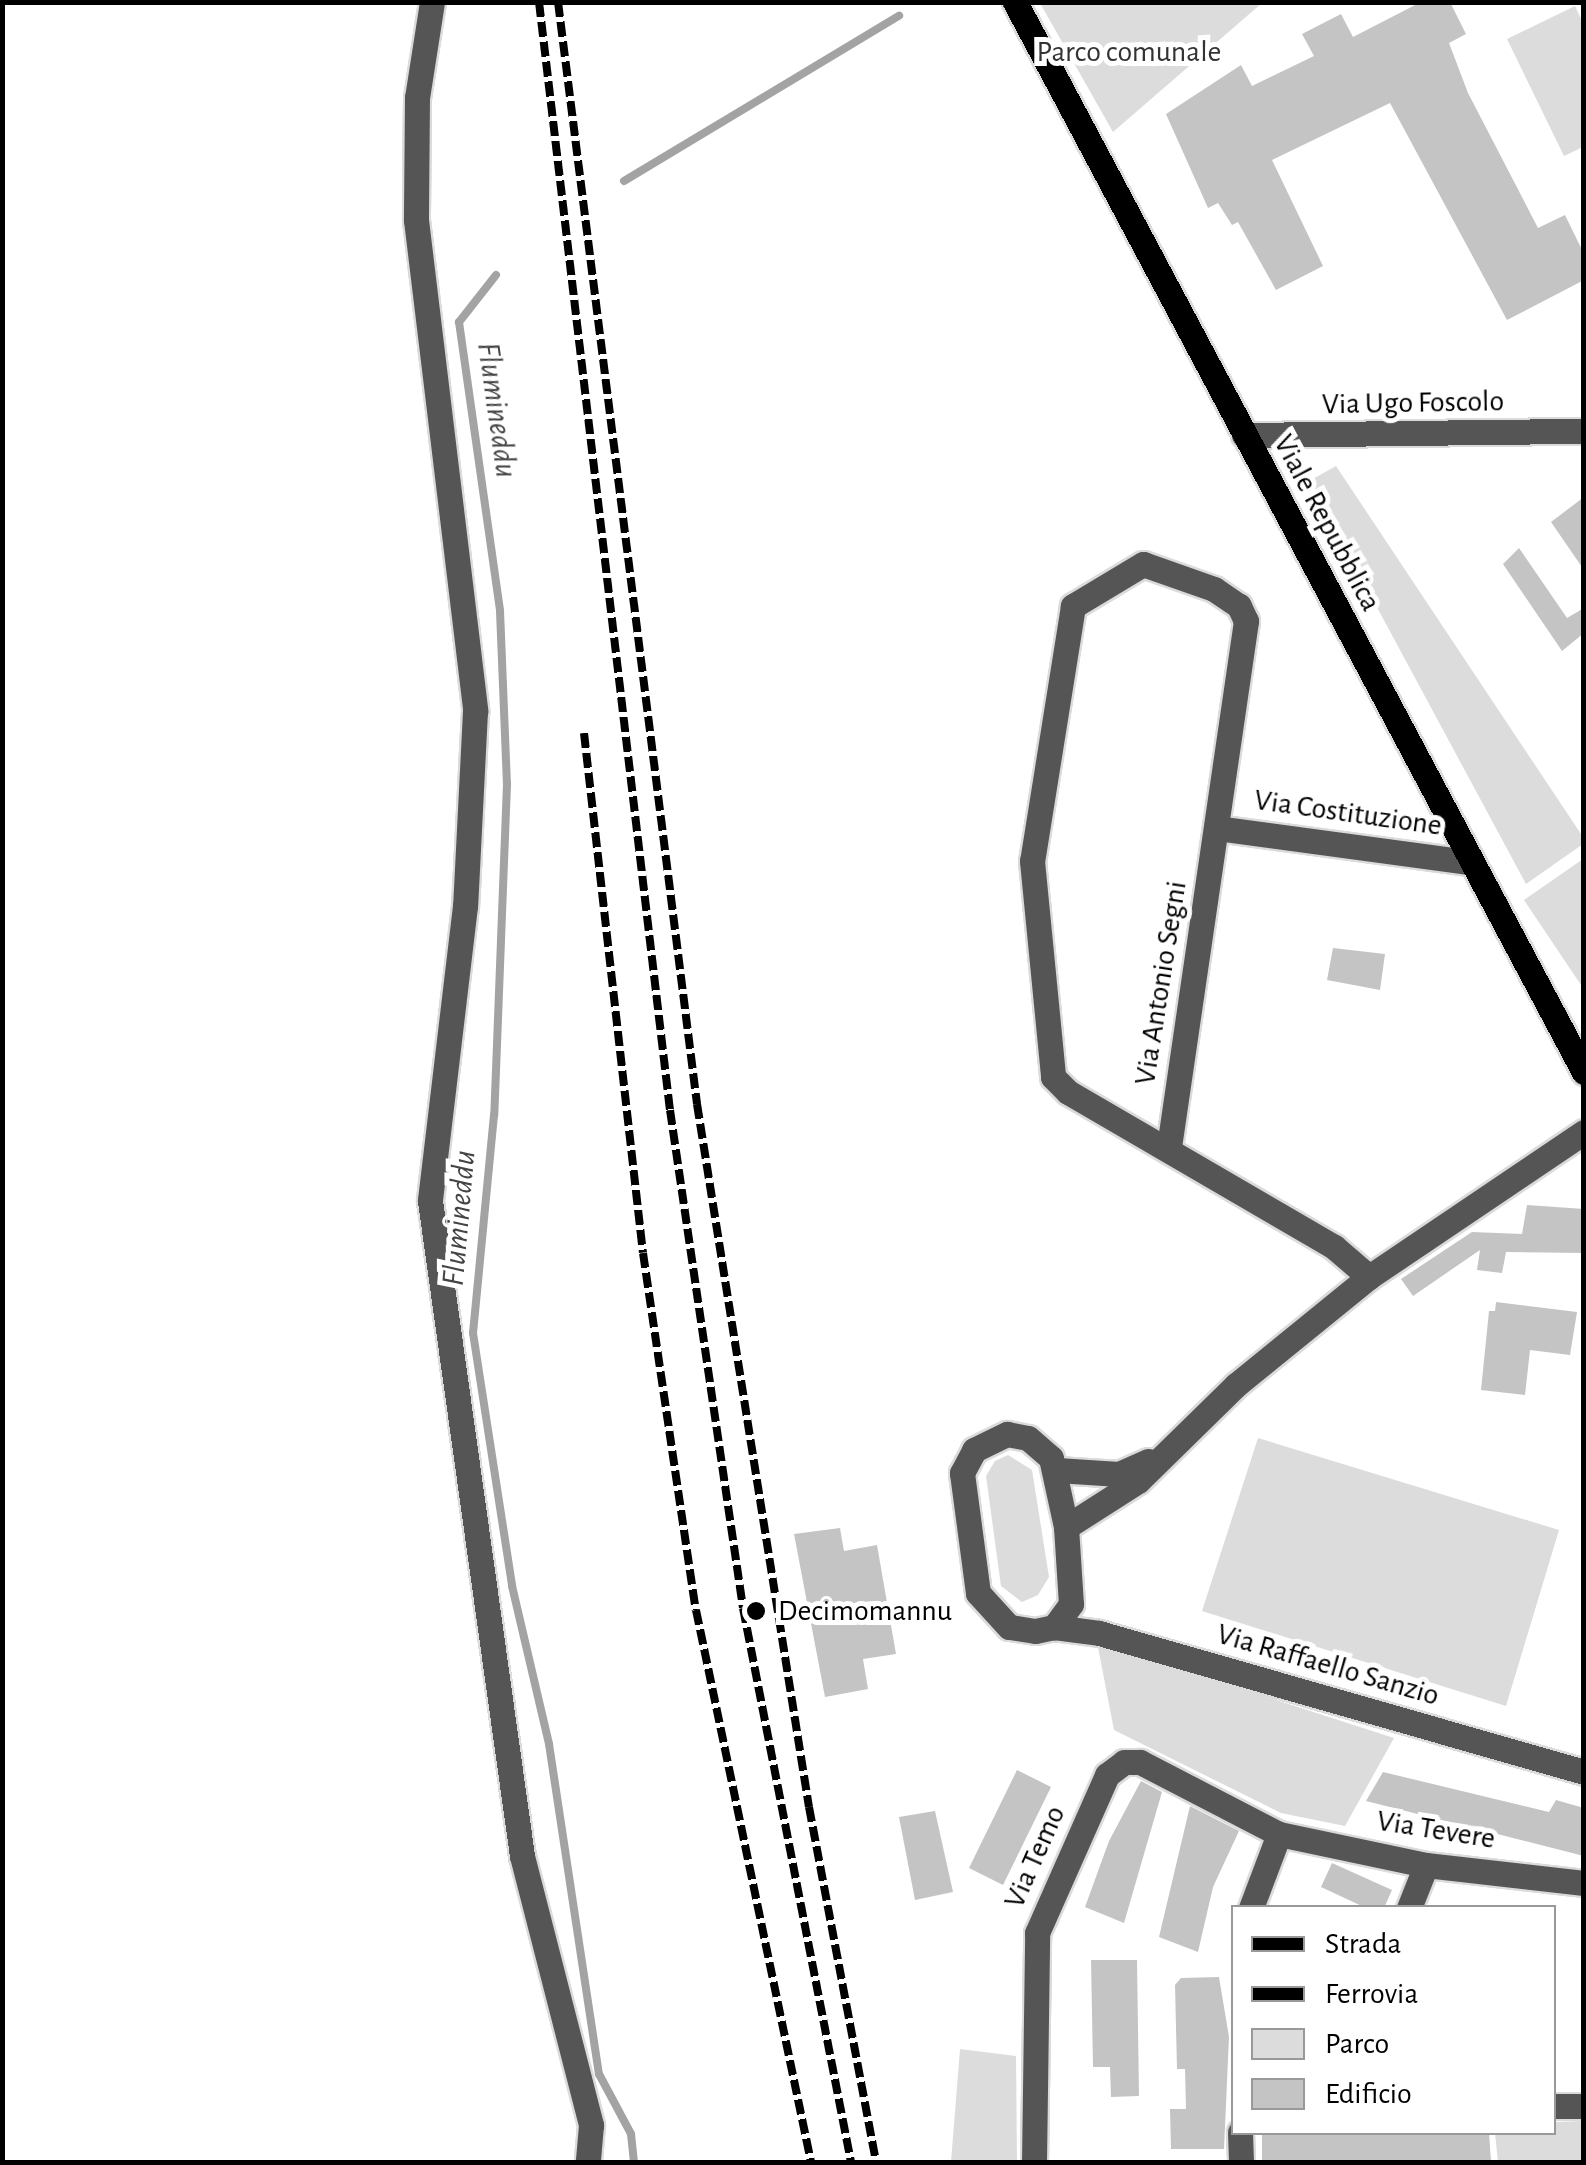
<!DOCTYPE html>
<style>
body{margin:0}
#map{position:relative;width:1586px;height:2165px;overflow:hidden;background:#fff;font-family:"Alegreya Sans",sans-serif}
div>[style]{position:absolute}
.green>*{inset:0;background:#dcdcdc}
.stream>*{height:8px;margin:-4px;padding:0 4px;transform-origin:4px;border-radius:4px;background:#a3a3a3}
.building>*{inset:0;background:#c4c4c4}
.roads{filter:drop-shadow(2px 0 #dbdbdb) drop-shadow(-2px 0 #dbdbdb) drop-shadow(0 2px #dbdbdb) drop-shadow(0 -2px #dbdbdb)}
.minor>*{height:25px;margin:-12.5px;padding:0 12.5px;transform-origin:12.5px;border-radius:12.5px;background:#555}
.major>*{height:25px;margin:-12.5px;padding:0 12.5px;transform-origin:12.5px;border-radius:12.5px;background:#000}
.rail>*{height:8px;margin-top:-4px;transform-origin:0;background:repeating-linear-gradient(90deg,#000 0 15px,transparent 0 20px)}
.dots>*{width:28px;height:28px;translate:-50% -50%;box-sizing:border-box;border:5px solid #fff;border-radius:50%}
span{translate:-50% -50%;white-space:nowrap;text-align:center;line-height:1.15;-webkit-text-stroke:10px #fff;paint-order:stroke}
.park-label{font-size:30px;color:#333}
.street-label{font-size:30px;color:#000}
.poi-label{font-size:30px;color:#000}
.left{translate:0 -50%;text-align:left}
.water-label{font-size:32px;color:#444;font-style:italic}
.frame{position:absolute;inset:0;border:5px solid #000;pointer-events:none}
.legend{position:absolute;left:1231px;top:1905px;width:325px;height:230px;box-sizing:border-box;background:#fff;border:2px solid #999;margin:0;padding:12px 18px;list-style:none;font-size:30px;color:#000}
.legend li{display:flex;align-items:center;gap:20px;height:50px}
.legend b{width:50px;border:2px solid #999}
</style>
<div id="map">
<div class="green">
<i style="clip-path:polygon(1040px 3px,1262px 3px,1113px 132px)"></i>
<i style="clip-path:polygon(1575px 6px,1583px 23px,1583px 147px,1564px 156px,1507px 39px)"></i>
<i style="clip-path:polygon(1336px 466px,1583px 837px,1583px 844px,1526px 884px,1309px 481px)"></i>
<i style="clip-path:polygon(1583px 859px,1583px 988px,1524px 900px)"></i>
<i style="clip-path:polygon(1258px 1438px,1559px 1530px,1506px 1706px,1202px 1611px)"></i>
<i style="clip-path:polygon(1008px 1455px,1032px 1470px,1049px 1577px,1038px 1595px,1022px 1602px,1001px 1586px,986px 1476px,995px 1461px)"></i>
<i style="clip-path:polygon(1097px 1642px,1394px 1738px,1345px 1826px,1281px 1813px,1114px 1730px)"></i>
<i style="clip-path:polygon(960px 2049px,1016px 2056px,1017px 2162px,951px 2162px)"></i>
<i style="clip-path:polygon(1583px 2121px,1583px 2162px,1498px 2162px,1495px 2133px,1554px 2132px,1554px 2122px)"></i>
</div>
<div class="stream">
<i style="left:624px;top:181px;width:321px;rotate:-31deg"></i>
<i style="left:496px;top:275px;width:60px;rotate:128.2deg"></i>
<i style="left:459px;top:322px;width:292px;rotate:81.9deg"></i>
<i style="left:500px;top:611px;width:173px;rotate:87.7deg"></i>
<i style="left:507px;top:784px;width:331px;rotate:92.2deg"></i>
<i style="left:494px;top:1115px;width:219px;rotate:95.5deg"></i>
<i style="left:473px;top:1333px;width:256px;rotate:81.2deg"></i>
<i style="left:512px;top:1586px;width:162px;rotate:76.8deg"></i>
<i style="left:549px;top:1744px;width:334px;rotate:81.4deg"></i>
<i style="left:599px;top:2074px;width:68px;rotate:61.9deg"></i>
<i style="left:631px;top:2134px;width:28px;rotate:84deg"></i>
</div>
<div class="building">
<i style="clip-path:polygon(1421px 2px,1450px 2px,1466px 34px,1449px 43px,1468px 93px,1538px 228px,1565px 215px,1584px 254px,1584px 280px,1507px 320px,1390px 103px,1272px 160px,1323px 266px,1276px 290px,1238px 222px,1232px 225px,1218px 203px,1208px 208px,1166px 114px,1241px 65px,1252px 86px,1314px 56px,1302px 34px,1341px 14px,1353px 37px)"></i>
<i style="clip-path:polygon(1584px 497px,1584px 570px,1551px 522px)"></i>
<i style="clip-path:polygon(1519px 548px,1567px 618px,1584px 608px,1584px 633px,1562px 651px,1503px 564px)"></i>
<i style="clip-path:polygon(1333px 948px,1385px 954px,1380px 990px,1327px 980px)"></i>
<i style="clip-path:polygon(1527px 1205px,1584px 1209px,1584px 1253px,1506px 1252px,1502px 1273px,1477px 1270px,1480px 1250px,1413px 1296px,1401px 1279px,1472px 1232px,1522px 1234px)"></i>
<i style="clip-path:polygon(1496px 1302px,1577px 1312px,1570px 1355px,1530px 1350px,1525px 1395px,1481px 1390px,1489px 1311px,1495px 1311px)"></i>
<i style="clip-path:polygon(840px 1528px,844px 1551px,877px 1545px,896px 1654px,863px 1659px,868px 1689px,825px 1697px,794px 1534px)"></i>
<i style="clip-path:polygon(1017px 1770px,1051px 1787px,1003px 1885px,969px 1868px)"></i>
<i style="clip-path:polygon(1383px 1772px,1549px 1812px,1556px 1800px,1584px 1808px,1584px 1856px,1366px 1801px)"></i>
<i style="clip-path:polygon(1141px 1781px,1162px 1792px,1124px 1923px,1085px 1907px,1109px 1841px)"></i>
<i style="clip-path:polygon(1190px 1806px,1239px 1831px,1213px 1887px,1198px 1952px,1159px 1937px)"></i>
<i style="clip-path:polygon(935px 1811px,953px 1892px,915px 1900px,899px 1817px)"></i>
<i style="clip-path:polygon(1332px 1863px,1392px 1890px,1384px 1908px,1366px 1908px,1321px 1887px)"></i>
<i style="clip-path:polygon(1091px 1960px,1137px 1960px,1139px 2096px,1111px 2097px,1110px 2067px,1093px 2067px)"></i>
<i style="clip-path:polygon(1219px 1977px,1229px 2037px,1224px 2149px,1171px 2149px,1170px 2109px,1186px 2109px,1185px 2069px,1177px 2069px,1175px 1985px,1181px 1978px)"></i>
<i style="clip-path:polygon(1262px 2132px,1489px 2132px,1491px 2162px,1262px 2162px)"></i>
</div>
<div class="roads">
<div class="minor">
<i style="left:432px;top:2px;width:97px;rotate:98.9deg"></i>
<i style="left:417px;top:98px;width:122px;rotate:90.5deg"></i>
<i style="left:416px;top:220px;width:495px;rotate:83.1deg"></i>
<i style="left:475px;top:711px;width:195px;rotate:92.9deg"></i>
<i style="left:465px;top:906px;width:297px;rotate:96.8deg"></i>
<i style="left:430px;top:1201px;width:661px;rotate:82deg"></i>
<i style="left:522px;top:1856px;width:278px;rotate:75.6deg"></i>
<i style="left:591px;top:2125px;width:37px;rotate:95deg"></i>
<i style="left:1244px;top:435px;width:340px;rotate:-0.7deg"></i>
<i style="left:1217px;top:828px;width:255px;rotate:7.7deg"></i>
<i style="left:1169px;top:1147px;width:532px;rotate:-81.67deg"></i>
<i style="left:1246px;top:621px;width:17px;rotate:-115deg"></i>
<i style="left:1239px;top:606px;width:30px;rotate:-146deg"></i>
<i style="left:1214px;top:589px;width:75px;rotate:-160.6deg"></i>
<i style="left:1143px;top:564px;width:82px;rotate:149deg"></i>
<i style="left:1073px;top:606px;width:258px;rotate:99.1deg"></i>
<i style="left:1032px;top:861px;width:217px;rotate:84.4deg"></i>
<i style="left:1053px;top:1077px;width:21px;rotate:45deg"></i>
<i style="left:1068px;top:1092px;width:308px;rotate:30.2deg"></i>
<i style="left:1334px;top:1247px;width:46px;rotate:40.6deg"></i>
<i style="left:1007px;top:1434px;width:21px;rotate:11deg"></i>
<i style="left:1028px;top:1438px;width:30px;rotate:41deg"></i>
<i style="left:1051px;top:1458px;width:71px;rotate:77.7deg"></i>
<i style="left:1066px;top:1527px;width:77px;rotate:86.3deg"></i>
<i style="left:1071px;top:1604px;width:29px;rotate:126deg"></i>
<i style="left:1054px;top:1627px;width:19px;rotate:168deg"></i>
<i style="left:1035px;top:1631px;width:26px;rotate:-171deg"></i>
<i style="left:1009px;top:1627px;width:46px;rotate:-132.4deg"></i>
<i style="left:978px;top:1593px;width:121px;rotate:-97.6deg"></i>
<i style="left:962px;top:1473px;width:26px;rotate:-62deg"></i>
<i style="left:974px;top:1450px;width:37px;rotate:-26deg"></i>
<i style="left:1057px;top:1470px;width:62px;rotate:3.7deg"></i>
<i style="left:1119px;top:1474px;width:32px;rotate:-24deg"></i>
<i style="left:1066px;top:1527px;width:85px;rotate:-32.6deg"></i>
<i style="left:1138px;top:1481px;width:137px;rotate:-44.4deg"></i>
<i style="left:1236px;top:1385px;width:171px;rotate:-39.1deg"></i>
<i style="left:1369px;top:1277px;width:259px;rotate:-34deg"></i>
<i style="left:1054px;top:1627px;width:45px;rotate:7.6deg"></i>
<i style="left:1099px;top:1633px;width:505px;rotate:15.99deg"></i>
<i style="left:1251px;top:1908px;width:79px;rotate:-69.3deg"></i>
<i style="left:1409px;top:1908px;width:46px;rotate:-68.4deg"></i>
<i style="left:1554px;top:2106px;width:30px"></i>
<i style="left:1240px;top:2132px;width:30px;rotate:88deg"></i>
<i style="left:1034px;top:2162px;width:229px;rotate:-89.2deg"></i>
<i style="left:1037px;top:1933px;width:173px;rotate:-66.1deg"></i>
<i style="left:1107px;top:1775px;width:21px;rotate:-37deg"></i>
<i style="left:1124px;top:1762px;width:16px"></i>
<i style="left:1140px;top:1762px;width:157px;rotate:27.4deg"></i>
<i style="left:1279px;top:1834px;width:150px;rotate:11.9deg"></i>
<i style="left:1426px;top:1865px;width:159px;rotate:6.5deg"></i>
</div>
<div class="major">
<i style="left:1015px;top:2px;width:1212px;rotate:62deg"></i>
</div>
</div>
<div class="rail">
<i style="left:539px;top:2px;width:1116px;rotate:83.26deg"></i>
<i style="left:670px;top:1110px;width:503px;rotate:81.66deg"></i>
<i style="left:743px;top:1608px;width:564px;rotate:78.97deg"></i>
<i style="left:558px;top:2px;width:1111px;rotate:82.81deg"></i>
<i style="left:697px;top:1104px;width:712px;rotate:80.95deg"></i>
<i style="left:809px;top:1807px;width:361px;rotate:79.3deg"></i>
<i style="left:584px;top:733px;width:523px;rotate:83.53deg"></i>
<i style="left:643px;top:1253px;width:361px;rotate:81.6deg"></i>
<i style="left:696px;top:1610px;width:564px;rotate:78.23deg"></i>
</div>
<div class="dots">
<i style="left:756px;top:1611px;background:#000"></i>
</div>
<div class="park-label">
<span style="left:1129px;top:52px">Parco comunale</span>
</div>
<div class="street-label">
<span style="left:1413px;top:403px;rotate:-1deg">Via Ugo Foscolo</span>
<span style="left:1327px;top:523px;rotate:62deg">Viale Repubblica</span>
<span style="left:1348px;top:813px;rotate:8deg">Via Costituzione</span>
<span style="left:1161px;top:983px;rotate:-81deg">Via Antonio Segni</span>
<span style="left:1328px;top:1665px;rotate:16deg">Via Raffaello Sanzio</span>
<span style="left:1436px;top:1830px;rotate:9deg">Via Tevere</span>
<span style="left:1035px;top:1857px;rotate:-66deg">Via Temo</span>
</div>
<div class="poi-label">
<span class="left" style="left:778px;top:1611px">Decimomannu</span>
</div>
<div class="water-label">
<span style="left:497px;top:410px;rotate:82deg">Flumineddu</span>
<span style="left:459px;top:1218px;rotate:-85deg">Flumineddu</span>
</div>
<div class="frame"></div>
<ul class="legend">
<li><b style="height:12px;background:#000"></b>Strada</li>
<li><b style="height:12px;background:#000"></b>Ferrovia</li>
<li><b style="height:28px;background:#dcdcdc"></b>Parco</li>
<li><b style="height:28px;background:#c4c4c4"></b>Edificio</li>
</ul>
</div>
